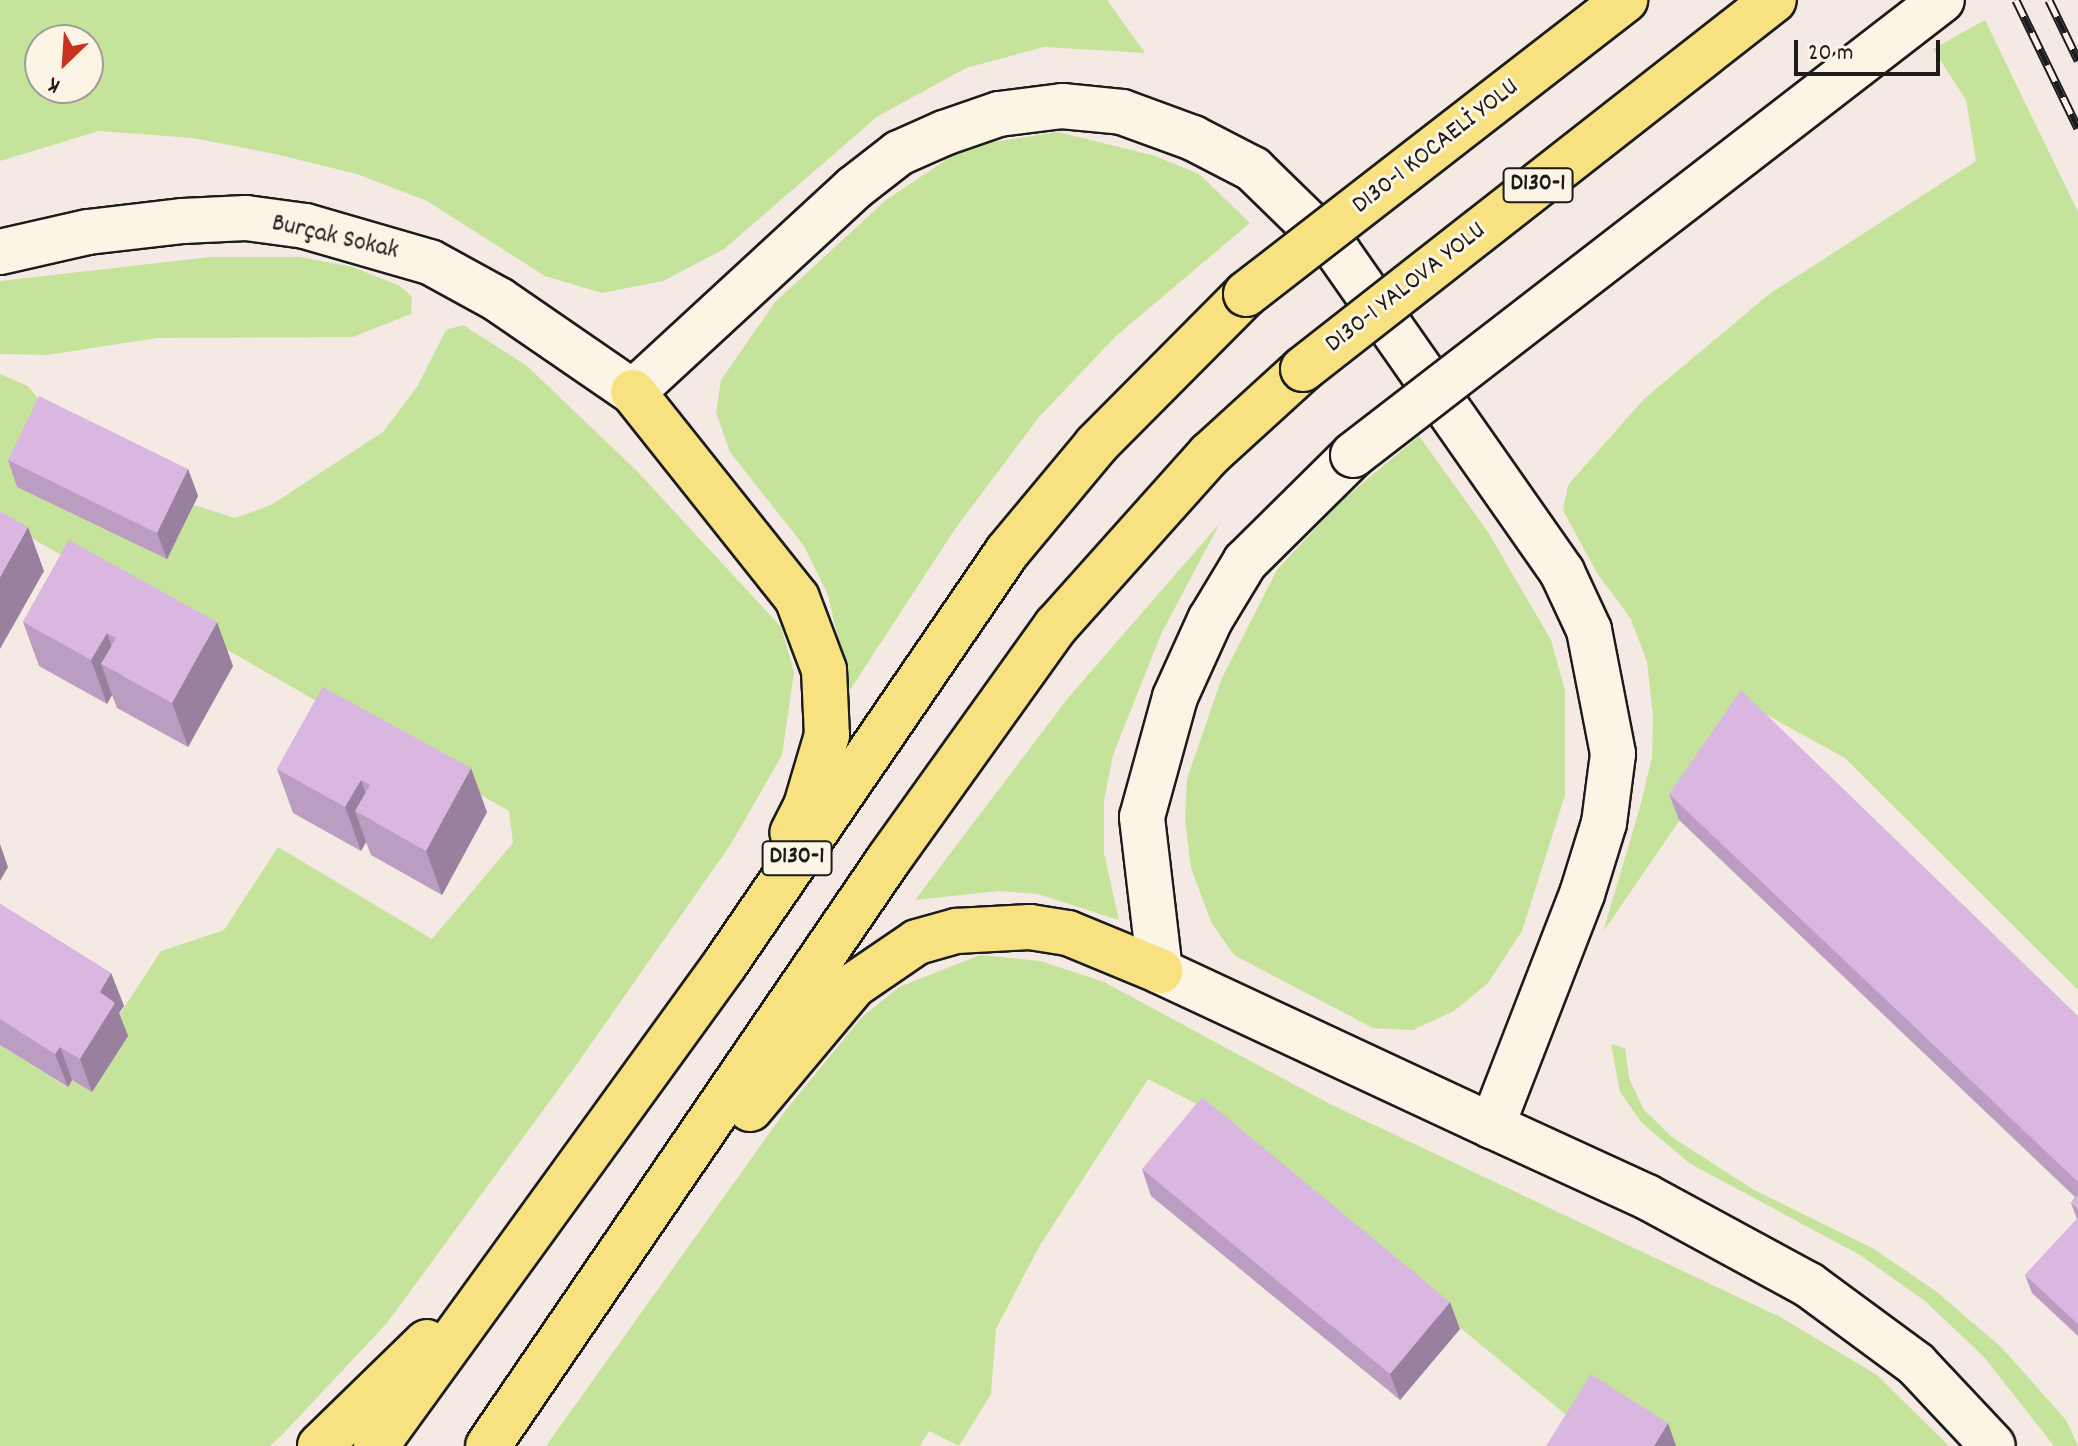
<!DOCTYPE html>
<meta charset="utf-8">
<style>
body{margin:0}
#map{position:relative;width:2078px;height:1446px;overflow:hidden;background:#f5e9e4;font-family:Dekko,sans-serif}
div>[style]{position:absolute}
.green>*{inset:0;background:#c5e39a}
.roads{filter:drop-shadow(2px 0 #1c1c1c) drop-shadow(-2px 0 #1c1c1c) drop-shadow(0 2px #1c1c1c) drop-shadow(0 -2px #1c1c1c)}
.minor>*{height:44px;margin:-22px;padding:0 22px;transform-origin:22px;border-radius:22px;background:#fcf5e5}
.highway>*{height:44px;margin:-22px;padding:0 22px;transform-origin:22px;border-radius:22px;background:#f8e181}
.rail>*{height:9px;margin-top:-4.5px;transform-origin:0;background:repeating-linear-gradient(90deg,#fcf5e5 0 18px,#1c1c1c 0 36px);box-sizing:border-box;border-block:2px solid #1c1c1c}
.bridges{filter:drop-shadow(2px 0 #1c1c1c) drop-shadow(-2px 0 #1c1c1c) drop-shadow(0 2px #1c1c1c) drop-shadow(0 -2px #1c1c1c)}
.minor-bridge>*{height:44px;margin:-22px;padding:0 22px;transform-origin:22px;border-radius:22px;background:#fcf5e5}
.highway-bridge>*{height:44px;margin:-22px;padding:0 22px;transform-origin:22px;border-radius:22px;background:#f8e181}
.wall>*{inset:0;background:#bb9dc2}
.shaded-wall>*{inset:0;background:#99809e}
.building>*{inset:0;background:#dab7e1}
span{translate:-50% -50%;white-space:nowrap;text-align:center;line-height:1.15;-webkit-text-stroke:6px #fcf5e5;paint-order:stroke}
.shield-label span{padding:2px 6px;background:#fcf5e5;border:2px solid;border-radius:6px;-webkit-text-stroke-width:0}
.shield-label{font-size:24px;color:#1c1c1c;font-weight:700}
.street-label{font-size:26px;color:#1c1c1c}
.north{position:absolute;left:24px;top:24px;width:80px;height:80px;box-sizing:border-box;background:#fcf5e5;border:2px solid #a29e95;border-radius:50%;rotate:205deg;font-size:22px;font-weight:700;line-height:32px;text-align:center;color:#1c1c1c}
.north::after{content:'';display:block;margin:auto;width:28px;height:36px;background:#c8321e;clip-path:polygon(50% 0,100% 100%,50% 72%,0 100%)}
.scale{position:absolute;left:1794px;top:40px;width:146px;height:36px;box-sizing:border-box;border:4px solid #1c1c1c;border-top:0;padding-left:10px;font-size:24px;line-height:28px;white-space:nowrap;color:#1c1c1c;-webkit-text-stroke:6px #fcf5e5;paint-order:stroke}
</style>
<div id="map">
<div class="green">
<i style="clip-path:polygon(evenodd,0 0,1107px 0,1145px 53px,1044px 47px,966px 68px,878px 116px,724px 249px,663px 281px,602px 293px,545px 276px,427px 201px,357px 174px,275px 154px,193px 138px,99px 131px,0 161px,0 0,40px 40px,88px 40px,88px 88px,40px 88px,40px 40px)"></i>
<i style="clip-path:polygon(1985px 20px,2078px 212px,2078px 990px,1845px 758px,1756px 709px,1603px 932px,1640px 807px,1652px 757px,1653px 716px,1647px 662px,1631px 619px,1597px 573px,1563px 510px,1568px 485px,1644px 399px,1768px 295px,1976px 161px,1966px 100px,1933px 49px)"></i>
<i style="clip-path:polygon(1058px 132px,1155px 156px,1199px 174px,1250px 223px,1116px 336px,1039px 417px,955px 529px,850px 690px,828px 595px,804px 546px,730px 452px,716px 412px,721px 380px,775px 302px,886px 200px,967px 146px)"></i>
<i style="clip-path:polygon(211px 257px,300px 257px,353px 267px,400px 286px,412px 297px,411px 314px,353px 337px,157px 338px,47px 355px,0 354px,0 281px)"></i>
<i style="clip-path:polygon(463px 325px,527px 366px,637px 471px,781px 627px,794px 672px,782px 755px,731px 844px,577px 1064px,387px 1323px,281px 1436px,270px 1446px,0 1446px,0 1045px,67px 1087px,72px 1080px,93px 1092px,112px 1026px,161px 951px,224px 930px,278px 847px,432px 939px,513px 843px,509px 811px,0 520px,0 374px,28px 386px,167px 559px,194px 505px,235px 518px,271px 505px,383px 432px,417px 387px,446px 330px)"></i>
<i style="clip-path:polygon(1419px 436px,1488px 532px,1551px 640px,1565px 691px,1565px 795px,1522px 931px,1488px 983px,1454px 1011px,1413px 1030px,1373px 1028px,1234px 955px,1211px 922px,1191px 868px,1185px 820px,1187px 779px,1221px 680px,1277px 570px,1340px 502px)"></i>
<i style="clip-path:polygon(1220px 523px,1161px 634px,1113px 755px,1104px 801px,1104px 853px,1119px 920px,1038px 894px,999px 891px,915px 900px,1068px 698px)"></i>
<i style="clip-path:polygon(980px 955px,1040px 961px,1104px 982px,1332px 1105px,1782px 1318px,1877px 1375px,1949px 1446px,1672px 1446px,1583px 1429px,1212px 1123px,1216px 1114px,1148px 1079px,1040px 1245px,996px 1329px,991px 1394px,959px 1446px,929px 1431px,920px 1446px,546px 1446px,786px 1110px,861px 1018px,899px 987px)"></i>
<i style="clip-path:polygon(1611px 1044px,1625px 1048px,1629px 1078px,1644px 1110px,1672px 1137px,1754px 1190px,1874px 1249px,1937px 1292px,2002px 1348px,2066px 1420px,2078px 1446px,2054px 1446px,1984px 1357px,1925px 1301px,1860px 1255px,1689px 1163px,1642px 1123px,1620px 1092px)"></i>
</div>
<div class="roads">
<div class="minor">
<i style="left:0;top:252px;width:90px;rotate:-12.8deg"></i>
<i style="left:88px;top:232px;width:96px;rotate:-6.6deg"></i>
<i style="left:183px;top:221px;width:63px;rotate:-2.7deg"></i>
<i style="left:246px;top:218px;width:60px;rotate:7.7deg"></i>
<i style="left:305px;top:226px;width:130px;rotate:16.1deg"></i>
<i style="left:430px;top:262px;width:79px;rotate:28.8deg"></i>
<i style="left:499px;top:300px;width:163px;rotate:34.5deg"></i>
<i style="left:633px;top:392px;width:301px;rotate:-42.7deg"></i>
<i style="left:854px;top:188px;width:57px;rotate:-37.9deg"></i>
<i style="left:899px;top:153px;width:49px;rotate:-24deg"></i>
<i style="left:944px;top:133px;width:58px;rotate:-19.1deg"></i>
<i style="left:999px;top:114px;width:64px;rotate:-7.2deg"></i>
<i style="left:1062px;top:106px;width:60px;rotate:5.7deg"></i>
<i style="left:1122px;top:112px;width:76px;rotate:20.1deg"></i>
<i style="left:1193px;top:138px;width:68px;rotate:27.3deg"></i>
<i style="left:1253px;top:169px;width:119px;rotate:44.3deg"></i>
<i style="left:1338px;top:252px;width:391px;rotate:55deg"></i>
<i style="left:1562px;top:572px;width:64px;rotate:65deg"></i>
<i style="left:1589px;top:630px;width:126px;rotate:79deg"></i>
<i style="left:1613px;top:754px;width:70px;rotate:97.4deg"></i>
<i style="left:1604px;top:823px;width:74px;rotate:107.2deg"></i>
<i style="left:1582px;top:894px;width:249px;rotate:111.2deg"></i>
<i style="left:1492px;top:1126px;width:366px;rotate:-155deg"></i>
<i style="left:1160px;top:971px;width:155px;rotate:-96.7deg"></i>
<i style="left:1142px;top:817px;width:124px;rotate:-74.6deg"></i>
<i style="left:1175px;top:697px;width:85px;rotate:-65.6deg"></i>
<i style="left:1210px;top:620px;width:68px;rotate:-58.9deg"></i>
<i style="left:1245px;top:562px;width:152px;rotate:-44.7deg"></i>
<i style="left:1492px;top:1126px;width:170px;rotate:24.6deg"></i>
<i style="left:1647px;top:1197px;width:184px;rotate:28.5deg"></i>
<i style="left:1809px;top:1285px;width:133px;rotate:36.4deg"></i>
<i style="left:1916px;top:1364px;width:112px;rotate:46.8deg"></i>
</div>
<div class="highway">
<i style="left:633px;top:392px;width:263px;rotate:51.5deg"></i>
<i style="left:797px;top:598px;width:77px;rotate:69.4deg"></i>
<i style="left:824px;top:670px;width:65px;rotate:87.4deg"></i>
<i style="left:827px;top:735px;width:74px;rotate:106.5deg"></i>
<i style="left:806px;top:806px;width:30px;rotate:117deg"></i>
<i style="left:750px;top:1109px;width:162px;rotate:-50deg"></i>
<i style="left:854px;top:985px;width:76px;rotate:-34.3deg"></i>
<i style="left:917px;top:942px;width:41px;rotate:-15.8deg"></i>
<i style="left:956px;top:931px;width:74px;rotate:-3.1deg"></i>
<i style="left:1030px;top:927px;width:38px;rotate:9deg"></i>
<i style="left:1068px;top:933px;width:100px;rotate:22.4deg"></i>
<i style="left:320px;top:1446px;width:149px;rotate:-44.2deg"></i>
<i style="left:376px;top:1446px;width:595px;rotate:-54.09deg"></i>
<i style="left:725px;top:964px;width:499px;rotate:-55.6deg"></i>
<i style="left:1007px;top:552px;width:139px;rotate:-50.2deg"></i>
<i style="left:1096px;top:445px;width:213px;rotate:-45.2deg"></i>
<i style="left:488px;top:1446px;width:711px;rotate:-55.66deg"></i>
<i style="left:889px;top:859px;width:287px;rotate:-54.4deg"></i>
<i style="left:1056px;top:626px;width:231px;rotate:-48.2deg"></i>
<i style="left:1210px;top:454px;width:126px;rotate:-42.4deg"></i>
</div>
</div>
<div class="rail">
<i style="left:2016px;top:0;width:142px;rotate:64.2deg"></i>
<i style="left:2049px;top:0;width:67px;rotate:64.2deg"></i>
</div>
<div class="bridges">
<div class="minor-bridge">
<i style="left:1353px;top:455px;width:744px;rotate:-37.69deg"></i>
</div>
<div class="highway-bridge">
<i style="left:1246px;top:294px;width:480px;rotate:-37.8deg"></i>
<i style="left:1303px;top:369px;width:598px;rotate:-38.08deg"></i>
</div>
</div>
<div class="wall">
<i style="clip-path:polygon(8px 460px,188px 469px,198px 496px,167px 559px,17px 487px)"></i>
<i style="clip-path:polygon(69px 540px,233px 666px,188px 747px,117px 708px,112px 695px,107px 704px,39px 666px,23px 622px)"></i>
<i style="clip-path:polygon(323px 687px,487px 812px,442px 895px,371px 855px,366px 842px,361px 851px,293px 813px,277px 769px)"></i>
<i style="clip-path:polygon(1669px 794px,2078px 1016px,2078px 1336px,2032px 1293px,2025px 1275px,2077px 1219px,2071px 1203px,2075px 1197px,1679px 820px)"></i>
<i style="clip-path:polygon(0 904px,111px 973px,124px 1006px,119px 1013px,128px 1036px,92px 1092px,72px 1080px,68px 1087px,0 1045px)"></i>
<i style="clip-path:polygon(1142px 1169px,1460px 1329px,1400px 1400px,1151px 1196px)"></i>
</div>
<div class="shaded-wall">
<i style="clip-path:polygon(188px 469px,198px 496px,167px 559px,157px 533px)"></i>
<i style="clip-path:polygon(28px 527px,44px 571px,0 649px,0 577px)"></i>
<i style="clip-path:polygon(217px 622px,233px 666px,188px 747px,172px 703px)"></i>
<i style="clip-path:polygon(107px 633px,122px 676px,101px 664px,112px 695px,107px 704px,91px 660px)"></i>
<i style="clip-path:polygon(471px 768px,487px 812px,442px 895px,426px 851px)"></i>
<i style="clip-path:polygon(361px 780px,376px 823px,355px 811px,366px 842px,361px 851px,345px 807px)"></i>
<i style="clip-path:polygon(0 844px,8px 867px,0 881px)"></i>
<i style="clip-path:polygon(111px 973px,124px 1006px,119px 1013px,128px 1036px,92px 1092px,80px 1059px,100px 992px)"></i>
<i style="clip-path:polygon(60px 1047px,72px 1080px,68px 1087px,55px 1054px)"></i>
<i style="clip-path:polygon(1450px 1302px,1460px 1329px,1400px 1400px,1390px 1374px)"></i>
<i style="clip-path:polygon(1668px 1423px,1676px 1446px,1654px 1446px)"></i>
</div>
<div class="building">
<i style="clip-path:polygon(39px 396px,188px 469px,157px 533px,8px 460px)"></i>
<i style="clip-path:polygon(0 511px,28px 527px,0 577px)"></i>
<i style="clip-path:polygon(69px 540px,217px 622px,172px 703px,101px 664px,116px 638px,107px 633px,91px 660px,23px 622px)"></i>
<i style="clip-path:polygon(323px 687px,471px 768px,426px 851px,355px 811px,370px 785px,361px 780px,345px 807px,277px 769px)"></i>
<i style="clip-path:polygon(1741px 690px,2078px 1016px,2078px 1182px,1669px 794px)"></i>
<i style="clip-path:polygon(0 904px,111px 973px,100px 992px,115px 1003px,80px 1059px,60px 1047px,55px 1054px,0 1019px)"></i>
<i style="clip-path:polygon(1202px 1097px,1450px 1302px,1390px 1374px,1142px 1169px)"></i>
<i style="clip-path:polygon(2078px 1195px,2078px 1209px,2071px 1203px)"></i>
<i style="clip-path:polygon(2078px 1218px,2078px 1324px,2025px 1275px)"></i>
<i style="clip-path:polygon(1591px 1374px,1668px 1423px,1654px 1446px,1546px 1446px)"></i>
</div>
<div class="shield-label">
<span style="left:1538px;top:185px">D130-1</span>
<span style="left:797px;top:858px">D130-1</span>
</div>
<div class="street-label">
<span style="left:1436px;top:147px;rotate:-38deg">D130-1 KOCAELİ YOLU</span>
<span style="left:335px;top:238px;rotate:13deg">Burçak Sokak</span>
<span style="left:1406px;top:288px;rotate:-38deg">D130-1 YALOVA YOLU</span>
</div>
<div class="north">K</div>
<div class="scale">20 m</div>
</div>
